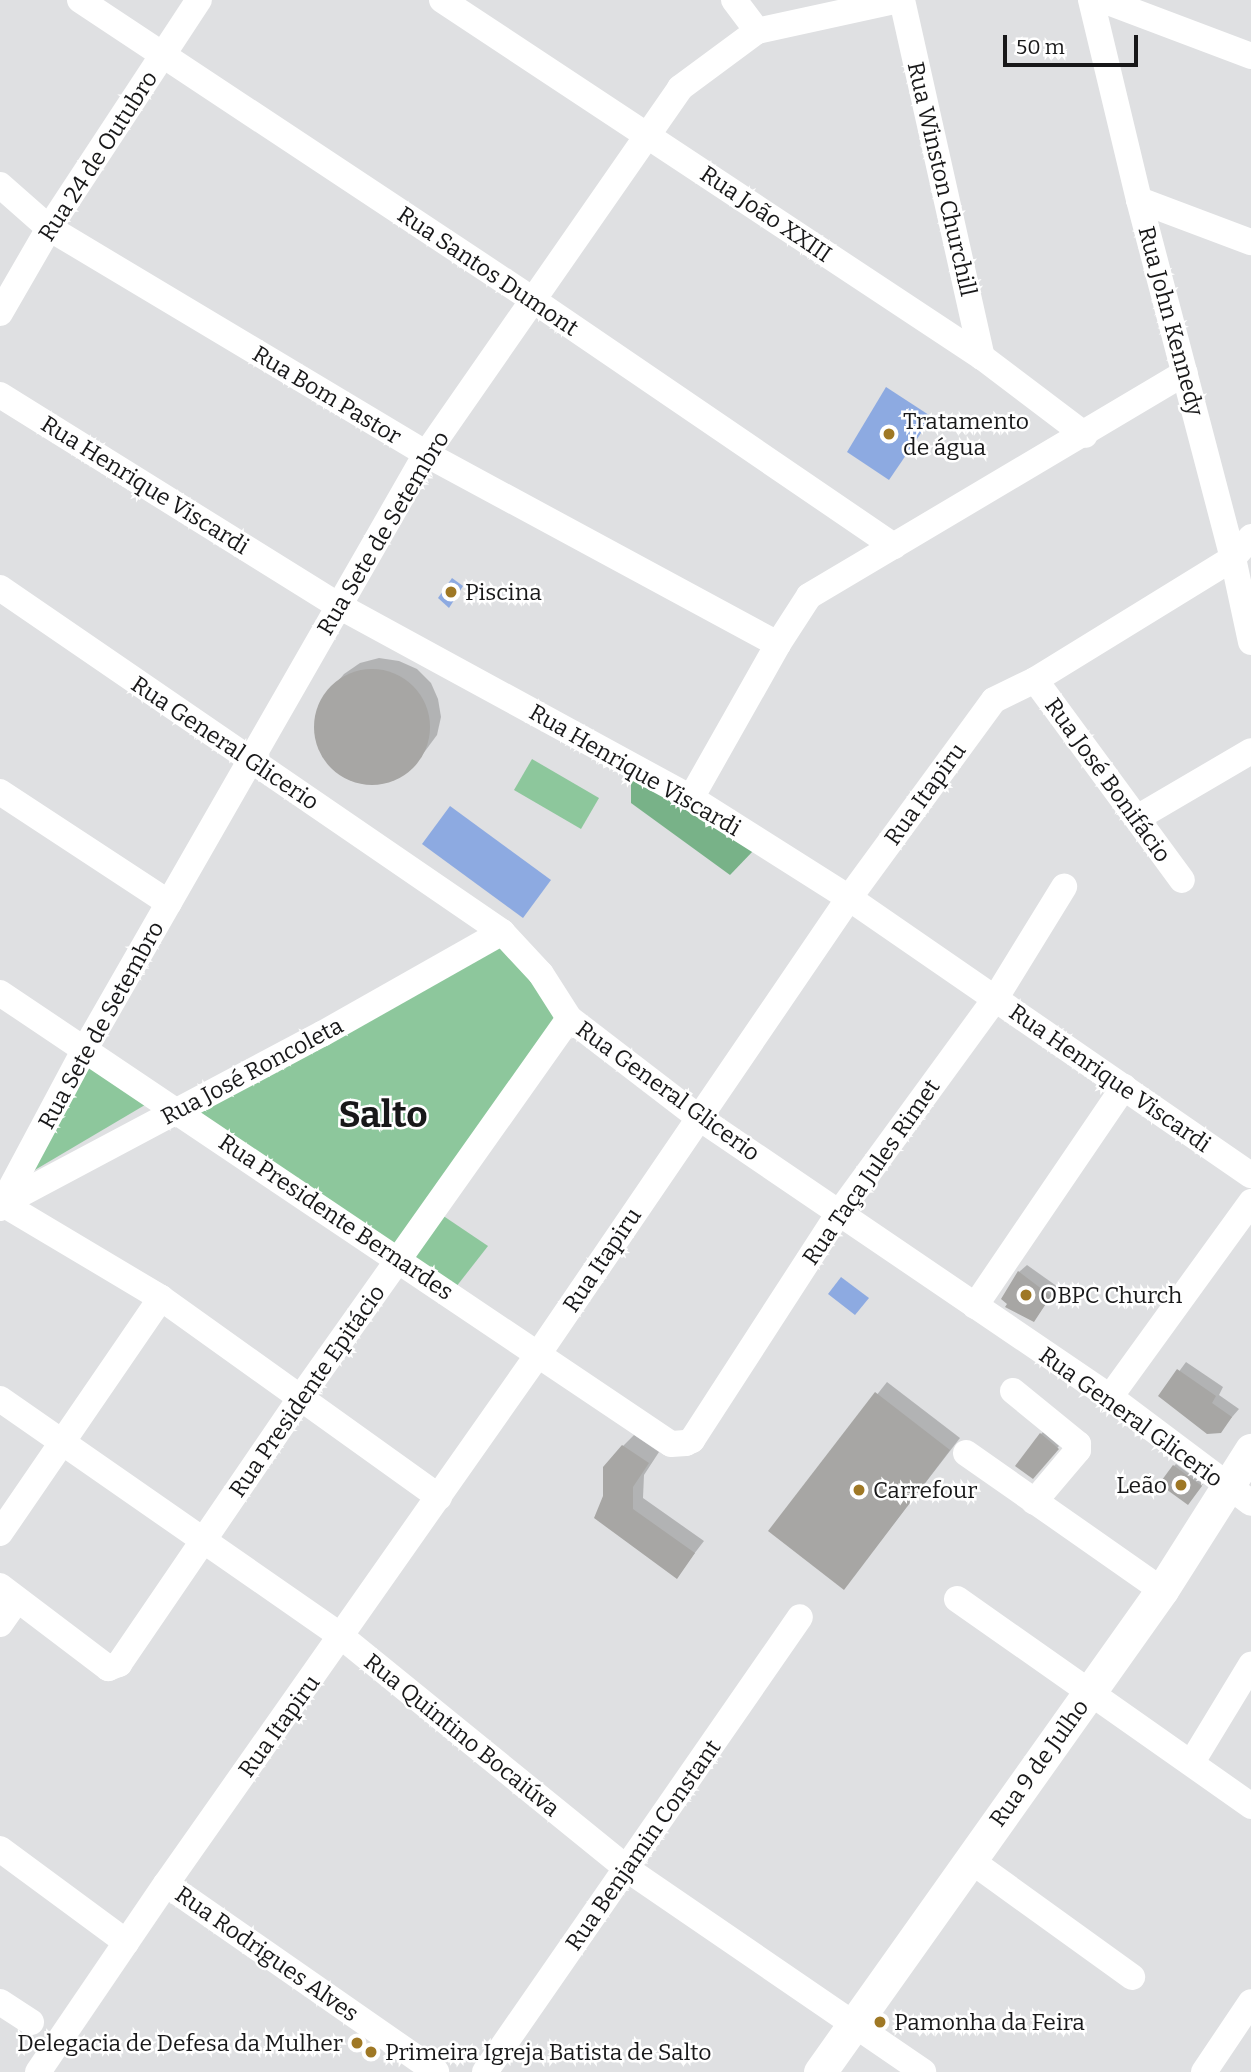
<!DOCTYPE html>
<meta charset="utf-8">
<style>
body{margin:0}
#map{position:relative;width:1251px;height:2072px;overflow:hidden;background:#dfe0e2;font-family:Bitter,serif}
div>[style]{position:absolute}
.green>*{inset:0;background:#8dc79c}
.forest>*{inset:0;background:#78b288}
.water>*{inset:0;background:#8daae1}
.shadow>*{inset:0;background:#0003}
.building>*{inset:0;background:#a7a6a4}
.round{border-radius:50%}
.minor>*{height:26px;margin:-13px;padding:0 13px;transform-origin:13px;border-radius:13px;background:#fff}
.major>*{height:33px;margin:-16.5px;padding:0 16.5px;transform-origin:16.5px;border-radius:16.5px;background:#fff}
.dots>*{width:19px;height:19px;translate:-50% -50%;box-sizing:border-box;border:4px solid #fff;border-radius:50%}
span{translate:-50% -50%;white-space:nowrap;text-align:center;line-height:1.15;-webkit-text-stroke:5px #fff;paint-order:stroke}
.street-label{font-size:23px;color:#181819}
.poi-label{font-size:23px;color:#181819}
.left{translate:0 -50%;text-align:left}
.right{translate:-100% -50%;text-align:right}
.town-label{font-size:37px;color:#181819;font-weight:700}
.scale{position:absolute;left:1003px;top:35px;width:135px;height:32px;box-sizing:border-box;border:4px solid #181819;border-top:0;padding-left:9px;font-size:21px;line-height:24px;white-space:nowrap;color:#181819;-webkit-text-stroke:5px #fff;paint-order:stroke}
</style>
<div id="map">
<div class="green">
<i style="clip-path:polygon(532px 759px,599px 798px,581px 829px,514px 790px)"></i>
<i style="clip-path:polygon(504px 936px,568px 1019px,400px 1255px,181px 1113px)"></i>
<i style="clip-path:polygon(86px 1058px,150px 1102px,23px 1177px)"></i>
<i style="clip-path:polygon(439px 1213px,488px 1246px,456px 1287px,410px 1255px)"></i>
</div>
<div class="forest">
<i style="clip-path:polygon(631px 773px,755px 849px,730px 875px,631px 803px)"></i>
</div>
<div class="water">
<i style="clip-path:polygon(886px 387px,932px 417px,889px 480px,847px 452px)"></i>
<i style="clip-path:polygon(452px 578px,463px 586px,449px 608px,438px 598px)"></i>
<i style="clip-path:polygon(450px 806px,551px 880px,523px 918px,422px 844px)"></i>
<i style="clip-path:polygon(841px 1277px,869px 1298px,855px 1315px,828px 1294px)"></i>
</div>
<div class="shadow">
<i style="clip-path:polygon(379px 658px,399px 661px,417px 669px,431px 683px,438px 699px,441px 717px,437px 735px,417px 762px,403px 775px,387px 782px,368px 784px,351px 780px,335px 771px,323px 757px,316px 741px,315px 721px,320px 702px,344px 674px,360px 663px)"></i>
<i style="clip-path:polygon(1027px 1265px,1058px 1287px,1034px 1320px,1019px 1272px)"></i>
<i style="clip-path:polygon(1186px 1362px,1223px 1387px,1219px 1395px,1239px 1409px,1220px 1431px,1161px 1396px)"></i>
<i style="clip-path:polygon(887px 1382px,960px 1438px,844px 1588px,770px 1530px)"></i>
<i style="clip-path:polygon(1043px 1432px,1059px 1446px,1033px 1476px,1041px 1434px)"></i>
<i style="clip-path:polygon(634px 1435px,659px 1452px,644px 1475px,643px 1498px,704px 1541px,677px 1576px,596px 1518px,623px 1446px)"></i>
<i style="clip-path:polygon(1176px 1464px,1203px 1484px,1190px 1501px,1174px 1466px)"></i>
</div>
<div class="building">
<i class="round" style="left:314px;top:669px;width:116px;height:116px"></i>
<i style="clip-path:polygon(1018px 1271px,1051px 1296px,1034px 1322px,1005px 1307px,1007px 1304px,1001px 1299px)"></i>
<i style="clip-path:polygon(1177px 1369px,1216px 1396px,1212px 1403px,1232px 1417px,1221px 1433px,1207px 1434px,1158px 1396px)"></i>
<i style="clip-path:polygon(875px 1392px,950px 1450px,844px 1590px,768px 1531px)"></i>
<i style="clip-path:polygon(1040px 1433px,1059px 1449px,1033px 1479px,1015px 1466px)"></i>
<i style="clip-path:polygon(622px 1445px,649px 1463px,633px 1487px,633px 1509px,695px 1553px,677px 1579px,594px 1518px,603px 1496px,603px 1467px)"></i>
<i style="clip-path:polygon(1173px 1465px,1202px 1486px,1188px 1505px,1159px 1484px)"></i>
</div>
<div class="minor">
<i style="left:80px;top:0;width:543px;rotate:33.51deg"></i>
<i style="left:533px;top:300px;width:437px;rotate:34.3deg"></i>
<i style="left:442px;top:0;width:647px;rotate:33.47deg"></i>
<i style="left:982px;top:357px;width:129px;rotate:37.1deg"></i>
<i style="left:734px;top:0;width:39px;rotate:53deg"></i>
<i style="left:902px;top:0;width:366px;rotate:77.4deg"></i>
<i style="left:1091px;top:0;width:206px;rotate:76.5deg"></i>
<i style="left:1139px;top:200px;width:370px;rotate:75.3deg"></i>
<i style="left:1233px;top:558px;width:86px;rotate:77.9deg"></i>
<i style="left:1103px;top:0;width:158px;rotate:20.7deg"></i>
<i style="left:0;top:185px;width:65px;rotate:41.3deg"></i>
<i style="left:49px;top:228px;width:440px;rotate:30.9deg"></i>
<i style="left:426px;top:454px;width:400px;rotate:28.4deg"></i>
<i style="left:1139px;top:200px;width:120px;rotate:20.6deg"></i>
<i style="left:0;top:313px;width:98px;rotate:-60deg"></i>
<i style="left:49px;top:228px;width:273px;rotate:-56.7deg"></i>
<i style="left:0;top:395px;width:399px;rotate:31.9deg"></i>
<i style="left:339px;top:606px;width:401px;rotate:28.6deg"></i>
<i style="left:691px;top:798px;width:187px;rotate:32.3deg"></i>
<i style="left:849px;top:898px;width:488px;rotate:34.6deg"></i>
<i style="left:0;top:588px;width:609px;rotate:34.42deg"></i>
<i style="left:502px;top:932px;width:57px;rotate:47.1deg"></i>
<i style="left:541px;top:974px;width:52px;rotate:57.5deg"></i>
<i style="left:569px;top:1018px;width:163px;rotate:37.5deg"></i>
<i style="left:698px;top:1117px;width:498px;rotate:34.2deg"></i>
<i style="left:1110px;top:1397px;width:176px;rotate:36.9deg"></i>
<i style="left:1035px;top:680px;width:248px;rotate:53.7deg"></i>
<i style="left:0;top:792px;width:202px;rotate:33.3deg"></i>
<i style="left:691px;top:798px;width:177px;rotate:-60.5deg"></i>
<i style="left:778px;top:644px;width:57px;rotate:-57.1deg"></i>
<i style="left:809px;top:596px;width:437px;rotate:-30.7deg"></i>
<i style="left:1137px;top:818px;width:132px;rotate:-30.4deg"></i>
<i style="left:0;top:993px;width:808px;rotate:33.91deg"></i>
<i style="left:671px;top:1444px;width:15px;rotate:-4deg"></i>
<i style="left:686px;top:1443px;width:7px;rotate:-27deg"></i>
<i style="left:692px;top:1440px;width:270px;rotate:-57.1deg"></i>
<i style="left:839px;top:1213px;width:265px;rotate:-53.9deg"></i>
<i style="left:995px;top:999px;width:132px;rotate:-58.4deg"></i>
<i style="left:0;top:1202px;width:187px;rotate:30.8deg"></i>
<i style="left:161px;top:1298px;width:342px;rotate:35.6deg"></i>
<i style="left:0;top:1205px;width:365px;rotate:-28deg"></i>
<i style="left:322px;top:1034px;width:207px;rotate:-29.5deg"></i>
<i style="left:0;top:1208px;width:180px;rotate:-61.9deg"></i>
<i style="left:85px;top:1049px;width:686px;rotate:-60.18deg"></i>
<i style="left:426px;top:454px;width:446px;rotate:-55.2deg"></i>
<i style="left:680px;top:88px;width:96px;rotate:-36.5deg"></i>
<i style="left:757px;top:31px;width:145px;rotate:-12.3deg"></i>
<i style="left:975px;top:1306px;width:265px;rotate:-55.8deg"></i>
<i style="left:1013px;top:1391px;width:84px;rotate:39.2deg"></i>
<i style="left:1078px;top:1444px;width:6px;rotate:90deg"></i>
<i style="left:1078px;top:1450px;width:68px;rotate:130.2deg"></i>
<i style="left:1110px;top:1397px;width:241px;rotate:-54.1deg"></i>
<i style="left:0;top:1399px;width:417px;rotate:34.8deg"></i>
<i style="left:342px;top:1637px;width:367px;rotate:39.1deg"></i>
<i style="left:627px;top:1869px;width:359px;rotate:34.4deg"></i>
<i style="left:966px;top:1453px;width:239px;rotate:35deg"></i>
<i style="left:0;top:1533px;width:285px;rotate:-55.6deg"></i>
<i style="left:0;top:1586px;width:136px;rotate:37.2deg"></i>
<i style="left:108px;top:1668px;width:12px;rotate:-20deg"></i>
<i style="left:119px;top:1664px;width:323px;rotate:-55.7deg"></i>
<i style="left:301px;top:1397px;width:464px;rotate:-54.7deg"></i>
<i style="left:957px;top:1599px;width:360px;rotate:35.1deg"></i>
<i style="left:0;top:1624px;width:29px;rotate:-55deg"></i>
<i style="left:1192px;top:1762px;width:114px;rotate:-58.7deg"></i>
<i style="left:0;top:1849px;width:157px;rotate:36.4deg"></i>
<i style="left:970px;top:1860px;width:200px;rotate:35.8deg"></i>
<i style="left:166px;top:1884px;width:329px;rotate:34.8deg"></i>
<i style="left:0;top:2002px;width:37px;rotate:33deg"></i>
<i style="left:38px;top:2072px;width:227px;rotate:-55.8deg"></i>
<i style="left:166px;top:1884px;width:649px;rotate:-54.91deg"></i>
<i style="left:539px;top:1353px;width:551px;rotate:-55.73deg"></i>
<i style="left:849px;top:898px;width:245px;rotate:-53.8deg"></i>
<i style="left:994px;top:700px;width:46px;rotate:-26deg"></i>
<i style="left:1035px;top:680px;width:233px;rotate:-31.6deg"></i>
<i style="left:1233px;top:558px;width:28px;rotate:-49deg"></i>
<i style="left:485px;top:2072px;width:553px;rotate:-55.3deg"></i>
<i style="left:1204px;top:2072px;width:84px;rotate:-56.1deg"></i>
</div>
<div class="major">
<i style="left:820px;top:2072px;width:591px;rotate:-54.64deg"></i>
<i style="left:1162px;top:1590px;width:166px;rotate:-57.6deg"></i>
</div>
<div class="dots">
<i style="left:889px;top:434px;background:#9f7825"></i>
<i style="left:451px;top:592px;background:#9f7825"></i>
<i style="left:1026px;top:1295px;background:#9f7825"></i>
<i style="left:1181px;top:1485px;background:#9f7825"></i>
<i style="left:859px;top:1490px;background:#9f7825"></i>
<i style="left:880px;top:2022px;background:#9f7825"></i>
<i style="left:357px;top:2043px;background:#9f7825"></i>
<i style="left:371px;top:2052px;background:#9f7825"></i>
</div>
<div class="street-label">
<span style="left:98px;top:156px;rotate:-57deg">Rua 24 de Outubro</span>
<span style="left:942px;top:179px;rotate:77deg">Rua Winston Churchill</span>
<span style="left:766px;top:214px;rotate:34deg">Rua João XXIII</span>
<span style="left:488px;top:271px;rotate:34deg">Rua Santos Dumont</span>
<span style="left:1171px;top:321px;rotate:75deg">Rua John Kennedy</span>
<span style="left:327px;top:395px;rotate:31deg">Rua Bom Pastor</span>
<span style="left:145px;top:485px;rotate:32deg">Rua Henrique Viscardi</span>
<span style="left:383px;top:533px;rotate:-59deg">Rua Sete de Setembro</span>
<span style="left:225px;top:743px;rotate:34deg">Rua General Glicerio</span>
<span style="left:635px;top:770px;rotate:30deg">Rua Henrique Viscardi</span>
<span style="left:1108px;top:780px;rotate:54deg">Rua José Bonifácio</span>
<span style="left:925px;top:794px;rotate:-54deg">Rua Itapiru</span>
<span style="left:101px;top:1025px;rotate:-61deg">Rua Sete de Setembro</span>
<span style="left:252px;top:1071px;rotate:-28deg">Rua José Roncoleta</span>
<span style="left:1110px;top:1078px;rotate:35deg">Rua Henrique Viscardi</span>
<span style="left:668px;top:1091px;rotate:36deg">Rua General Glicerio</span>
<span style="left:871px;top:1172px;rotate:-55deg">Rua Taça Jules Rimet</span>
<span style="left:336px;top:1217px;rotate:34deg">Rua Presidente Bernardes</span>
<span style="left:602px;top:1260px;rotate:-56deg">Rua Itapiru</span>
<span style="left:307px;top:1391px;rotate:-55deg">Rua Presidente Epitácio</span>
<span style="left:1131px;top:1417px;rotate:36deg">Rua General Glicerio</span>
<span style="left:279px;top:1726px;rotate:-54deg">Rua Itapiru</span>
<span style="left:462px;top:1735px;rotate:39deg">Rua Quintino Bocaiúva</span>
<span style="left:1039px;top:1763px;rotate:-54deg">Rua 9 de Julho</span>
<span style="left:643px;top:1845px;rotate:-55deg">Rua Benjamin Constant</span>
<span style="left:267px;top:1954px;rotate:35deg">Rua Rodrigues Alves</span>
</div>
<div class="poi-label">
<span class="left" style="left:903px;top:434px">Tratamento<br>de água</span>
<span class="left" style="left:465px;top:592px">Piscina</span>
<span class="left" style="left:1040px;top:1295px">OBPC Church</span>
<span class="right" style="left:1167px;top:1485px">Leão</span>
<span class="left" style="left:873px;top:1490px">Carrefour</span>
<span class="left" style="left:894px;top:2022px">Pamonha da Feira</span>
<span class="right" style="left:343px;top:2043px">Delegacia de Defesa da Mulher</span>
<span class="left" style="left:385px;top:2052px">Primeira Igreja Batista de Salto</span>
</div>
<div class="town-label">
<span style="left:383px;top:1115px">Salto</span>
</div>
<div class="scale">50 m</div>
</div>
